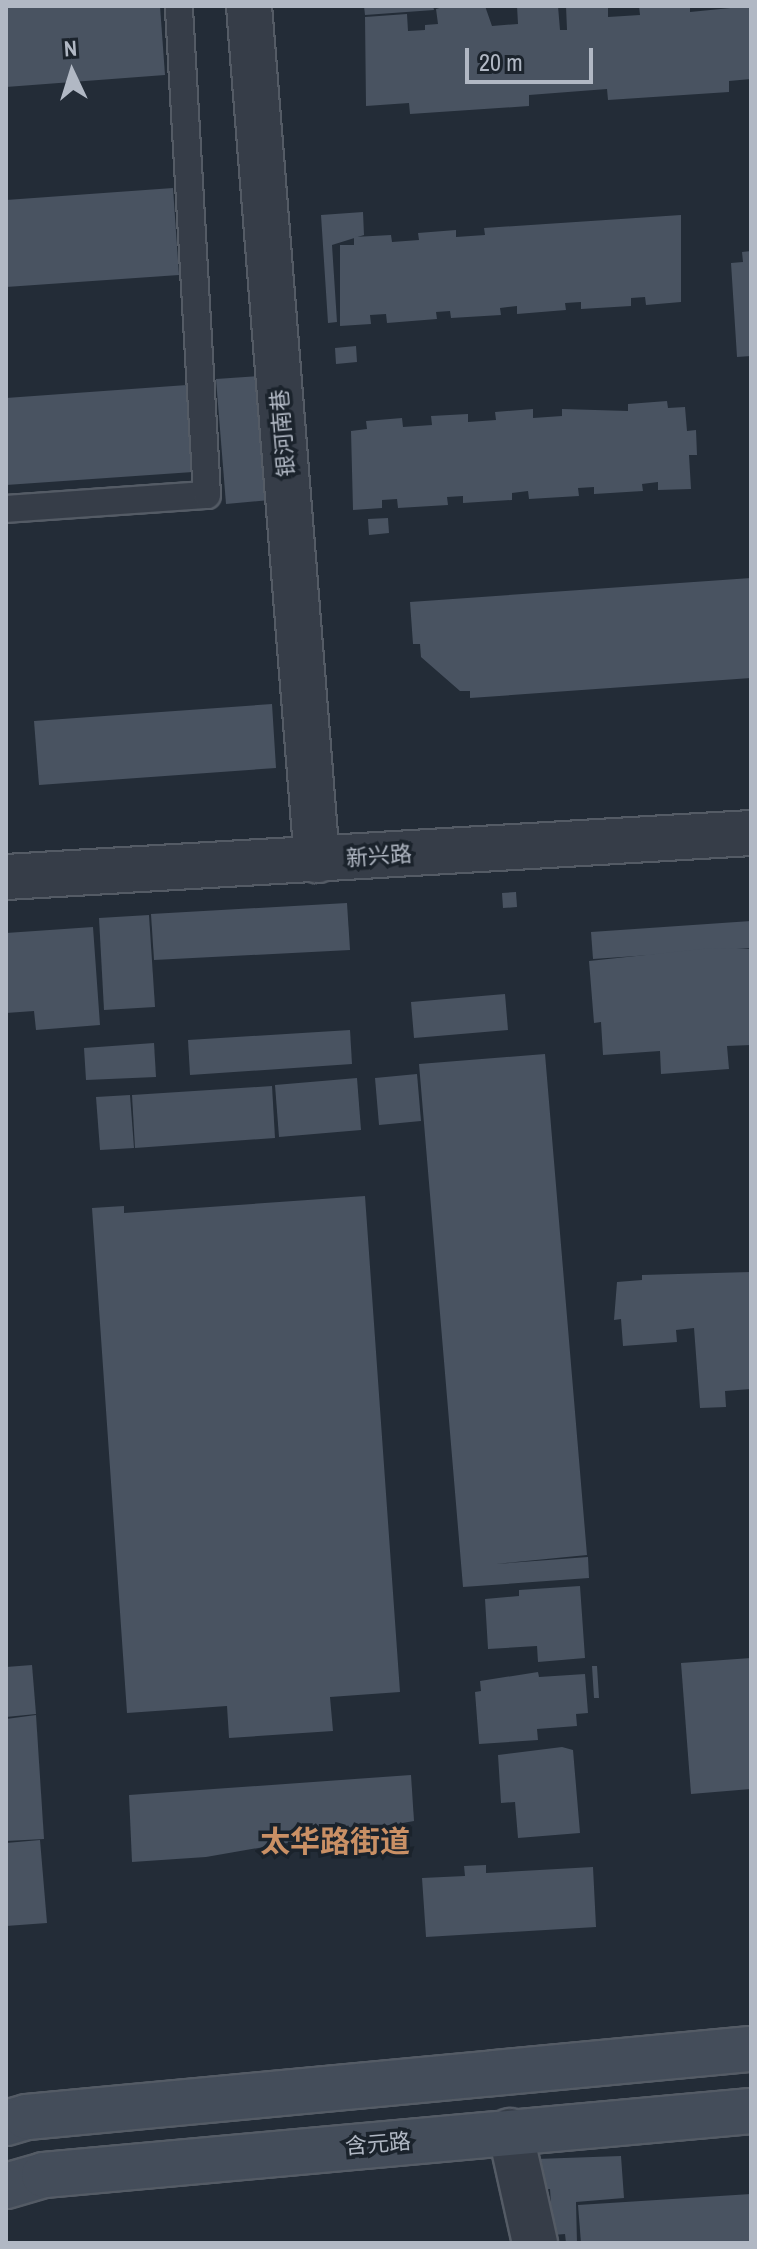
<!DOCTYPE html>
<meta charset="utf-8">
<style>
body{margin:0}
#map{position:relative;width:757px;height:2249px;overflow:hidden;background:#232c37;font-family:"Archivo Narrow","Noto Sans SC",sans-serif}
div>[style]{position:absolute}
.building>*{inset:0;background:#495361}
.roads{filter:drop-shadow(2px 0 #545b65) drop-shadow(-2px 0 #545b65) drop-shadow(0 2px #545b65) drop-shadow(0 -2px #545b65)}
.service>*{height:26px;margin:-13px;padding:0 13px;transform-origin:13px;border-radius:13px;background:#363d48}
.minor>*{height:44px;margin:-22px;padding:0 22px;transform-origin:22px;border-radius:22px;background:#363d48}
.tertiary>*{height:44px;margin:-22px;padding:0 22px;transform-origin:22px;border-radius:22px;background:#363d48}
.secondary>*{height:44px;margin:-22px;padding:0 22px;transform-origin:22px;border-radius:22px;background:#444d5a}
span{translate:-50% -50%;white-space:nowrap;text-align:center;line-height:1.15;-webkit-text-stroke:7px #1b232c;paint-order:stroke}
.street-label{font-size:22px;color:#b1b8c4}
.district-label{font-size:30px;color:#ca9065;font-weight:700}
.frame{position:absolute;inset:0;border:8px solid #b1b8c4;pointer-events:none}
.north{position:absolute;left:32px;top:32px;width:80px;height:80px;-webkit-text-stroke:6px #1b232c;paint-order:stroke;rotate:356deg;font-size:22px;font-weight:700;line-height:32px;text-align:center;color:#b1b8c4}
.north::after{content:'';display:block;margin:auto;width:28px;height:36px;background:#b1b8c4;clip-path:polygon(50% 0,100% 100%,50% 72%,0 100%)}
.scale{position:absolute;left:465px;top:48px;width:128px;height:36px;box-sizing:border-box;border:4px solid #b1b8c4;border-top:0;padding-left:10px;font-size:24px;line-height:28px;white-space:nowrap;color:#b1b8c4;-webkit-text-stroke:6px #1b232c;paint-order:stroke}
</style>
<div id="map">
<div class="building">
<i style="clip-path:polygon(6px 6px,160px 6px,165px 75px,6px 87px)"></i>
<i style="clip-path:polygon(364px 6px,433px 6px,434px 10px,365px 15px)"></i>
<i style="clip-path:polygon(447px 6px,485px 6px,492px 26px,518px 24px,517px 6px,558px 6px,560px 30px,567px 30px,566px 6px,608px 6px,608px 17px,640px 15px,639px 6px,690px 6px,690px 12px,751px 6px,751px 79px,729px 81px,729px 92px,608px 100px,607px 89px,529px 95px,529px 106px,410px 114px,409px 103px,366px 106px,365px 17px,407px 14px,408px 31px,425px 30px,425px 25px,438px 24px,436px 9px)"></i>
<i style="clip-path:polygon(173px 188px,179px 275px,6px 287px,6px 200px)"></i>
<i style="clip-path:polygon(363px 212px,364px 235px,332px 245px,337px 322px,328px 323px,321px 215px)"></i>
<i style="clip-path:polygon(681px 215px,681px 302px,646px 305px,645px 297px,631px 298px,631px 306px,581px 309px,581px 302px,565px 303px,566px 310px,517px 314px,517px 306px,500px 308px,501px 315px,451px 318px,450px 311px,436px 312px,437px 319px,387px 323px,386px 314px,370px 315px,371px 324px,340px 326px,340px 245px,354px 245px,354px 237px,391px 235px,392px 242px,419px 240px,418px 233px,456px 230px,456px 237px,485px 235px,484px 228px)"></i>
<i style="clip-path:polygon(751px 251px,751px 356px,737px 357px,731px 263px,743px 262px,742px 252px)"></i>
<i style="clip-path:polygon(356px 346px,357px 362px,336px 364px,335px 348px)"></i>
<i style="clip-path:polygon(260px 376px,270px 500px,226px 504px,216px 379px)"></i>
<i style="clip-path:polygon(187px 385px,193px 472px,6px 485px,6px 398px)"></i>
<i style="clip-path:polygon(667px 401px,668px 408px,685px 407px,687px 431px,696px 430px,697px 455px,689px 455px,691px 489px,658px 490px,658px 482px,642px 484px,643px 491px,594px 494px,594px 487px,578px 488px,579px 496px,529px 499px,528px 491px,512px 493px,512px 500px,463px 503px,463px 496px,447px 497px,448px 505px,398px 508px,397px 499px,382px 500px,382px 508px,353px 510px,351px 431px,367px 429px,366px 421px,402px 418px,403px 427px,432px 425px,431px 416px,468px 414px,468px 422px,496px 420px,495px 412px,533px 409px,533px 418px,562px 416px,562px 409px,628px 411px,628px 404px)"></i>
<i style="clip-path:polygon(388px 518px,389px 533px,369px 535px,368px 519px)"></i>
<i style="clip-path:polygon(751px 578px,751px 678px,470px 698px,470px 691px,460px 691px,421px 657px,420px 644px,413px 644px,410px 602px)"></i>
<i style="clip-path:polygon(272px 704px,276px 768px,39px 785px,34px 721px)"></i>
<i style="clip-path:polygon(516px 892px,517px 907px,503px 908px,502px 893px)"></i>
<i style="clip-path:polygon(347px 903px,350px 950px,154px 960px,151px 914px)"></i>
<i style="clip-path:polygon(149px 915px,155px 1007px,104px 1010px,99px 918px)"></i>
<i style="clip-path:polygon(751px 921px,751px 948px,593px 959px,591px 932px)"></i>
<i style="clip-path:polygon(93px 927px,100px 1025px,36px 1030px,34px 1011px,6px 1013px,6px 933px)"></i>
<i style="clip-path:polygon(712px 948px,751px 949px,751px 1045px,727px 1046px,729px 1069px,661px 1074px,660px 1051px,603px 1055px,601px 1022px,594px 1023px,589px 961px)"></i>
<i style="clip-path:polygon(505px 994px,508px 1030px,414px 1038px,411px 1002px)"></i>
<i style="clip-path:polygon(350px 1030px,352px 1064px,190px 1075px,188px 1040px)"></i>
<i style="clip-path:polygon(154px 1043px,156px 1077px,86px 1080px,84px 1048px)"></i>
<i style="clip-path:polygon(545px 1054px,587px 1555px,496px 1564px,588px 1557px,589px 1578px,463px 1587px,419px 1064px)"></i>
<i style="clip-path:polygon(417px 1074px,421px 1121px,379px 1125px,375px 1078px)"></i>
<i style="clip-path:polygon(357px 1078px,361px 1130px,279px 1137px,275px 1085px)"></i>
<i style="clip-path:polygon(272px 1086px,275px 1138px,135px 1148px,132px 1095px)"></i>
<i style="clip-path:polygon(130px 1095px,134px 1148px,100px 1150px,96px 1097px)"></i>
<i style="clip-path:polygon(365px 1196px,400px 1692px,330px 1697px,333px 1731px,229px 1738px,227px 1706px,127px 1713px,92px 1208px,124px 1206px,124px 1213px)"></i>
<i style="clip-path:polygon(751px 1272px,751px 1389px,725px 1391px,726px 1407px,700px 1408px,694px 1328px,676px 1330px,677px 1342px,623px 1346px,621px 1319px,614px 1320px,617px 1282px,642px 1280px,642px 1275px)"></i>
<i style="clip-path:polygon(580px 1586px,585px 1658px,538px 1662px,537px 1646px,488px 1649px,485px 1599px,519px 1596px,519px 1590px)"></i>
<i style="clip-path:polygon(751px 1658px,751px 1789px,691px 1794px,681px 1663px)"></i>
<i style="clip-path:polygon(32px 1665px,36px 1714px,6px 1717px,6px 1667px)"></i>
<i style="clip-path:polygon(592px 1666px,597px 1666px,599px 1698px,594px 1698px)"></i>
<i style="clip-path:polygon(538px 1672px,539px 1677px,585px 1674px,588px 1713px,576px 1714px,577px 1726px,537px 1729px,538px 1740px,479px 1744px,475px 1692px,481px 1691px,480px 1681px)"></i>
<i style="clip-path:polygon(36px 1715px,44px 1839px,6px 1841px,6px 1719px)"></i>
<i style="clip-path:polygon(562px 1747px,573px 1750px,580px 1833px,518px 1838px,515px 1802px,501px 1803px,498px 1755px)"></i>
<i style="clip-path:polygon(411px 1775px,414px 1821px,206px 1857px,132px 1862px,129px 1795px)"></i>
<i style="clip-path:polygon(40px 1840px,47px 1923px,6px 1926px,6px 1843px)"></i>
<i style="clip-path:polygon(486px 1865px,486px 1873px,593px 1867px,596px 1927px,426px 1937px,422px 1878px,465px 1876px,464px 1866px)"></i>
<i style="clip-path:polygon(621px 2156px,624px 2198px,576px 2202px,577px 2243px,566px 2243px,565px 2234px,553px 2235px,550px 2189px,539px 2190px,536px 2159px)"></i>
<i style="clip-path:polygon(751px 2194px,751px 2243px,581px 2243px,578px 2205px)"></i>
</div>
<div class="roads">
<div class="service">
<i style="left:6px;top:509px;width:201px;rotate:-4deg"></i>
<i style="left:207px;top:495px;width:490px;rotate:-93.3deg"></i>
</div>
<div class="minor">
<i style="left:510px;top:2131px;width:115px;rotate:77.4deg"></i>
</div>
<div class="tertiary">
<i style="left:249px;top:6px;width:857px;rotate:85.45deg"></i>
<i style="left:6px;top:877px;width:746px;rotate:-3.38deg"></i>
</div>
<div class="secondary">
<i style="left:6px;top:2123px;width:22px;rotate:-16deg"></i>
<i style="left:27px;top:2117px;width:727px;rotate:-5.37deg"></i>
<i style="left:6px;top:2186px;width:40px;rotate:-16deg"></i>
<i style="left:44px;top:2175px;width:710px;rotate:-5.17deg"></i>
</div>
</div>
<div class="street-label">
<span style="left:283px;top:433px;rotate:-95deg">银河南巷</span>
<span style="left:379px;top:856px;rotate:-4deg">新兴路</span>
<span style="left:378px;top:2144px;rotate:-5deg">含元路</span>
</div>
<div class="district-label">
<span style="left:335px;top:1841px">太华路街道</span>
</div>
<div class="frame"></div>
<div class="north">N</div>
<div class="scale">20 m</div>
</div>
